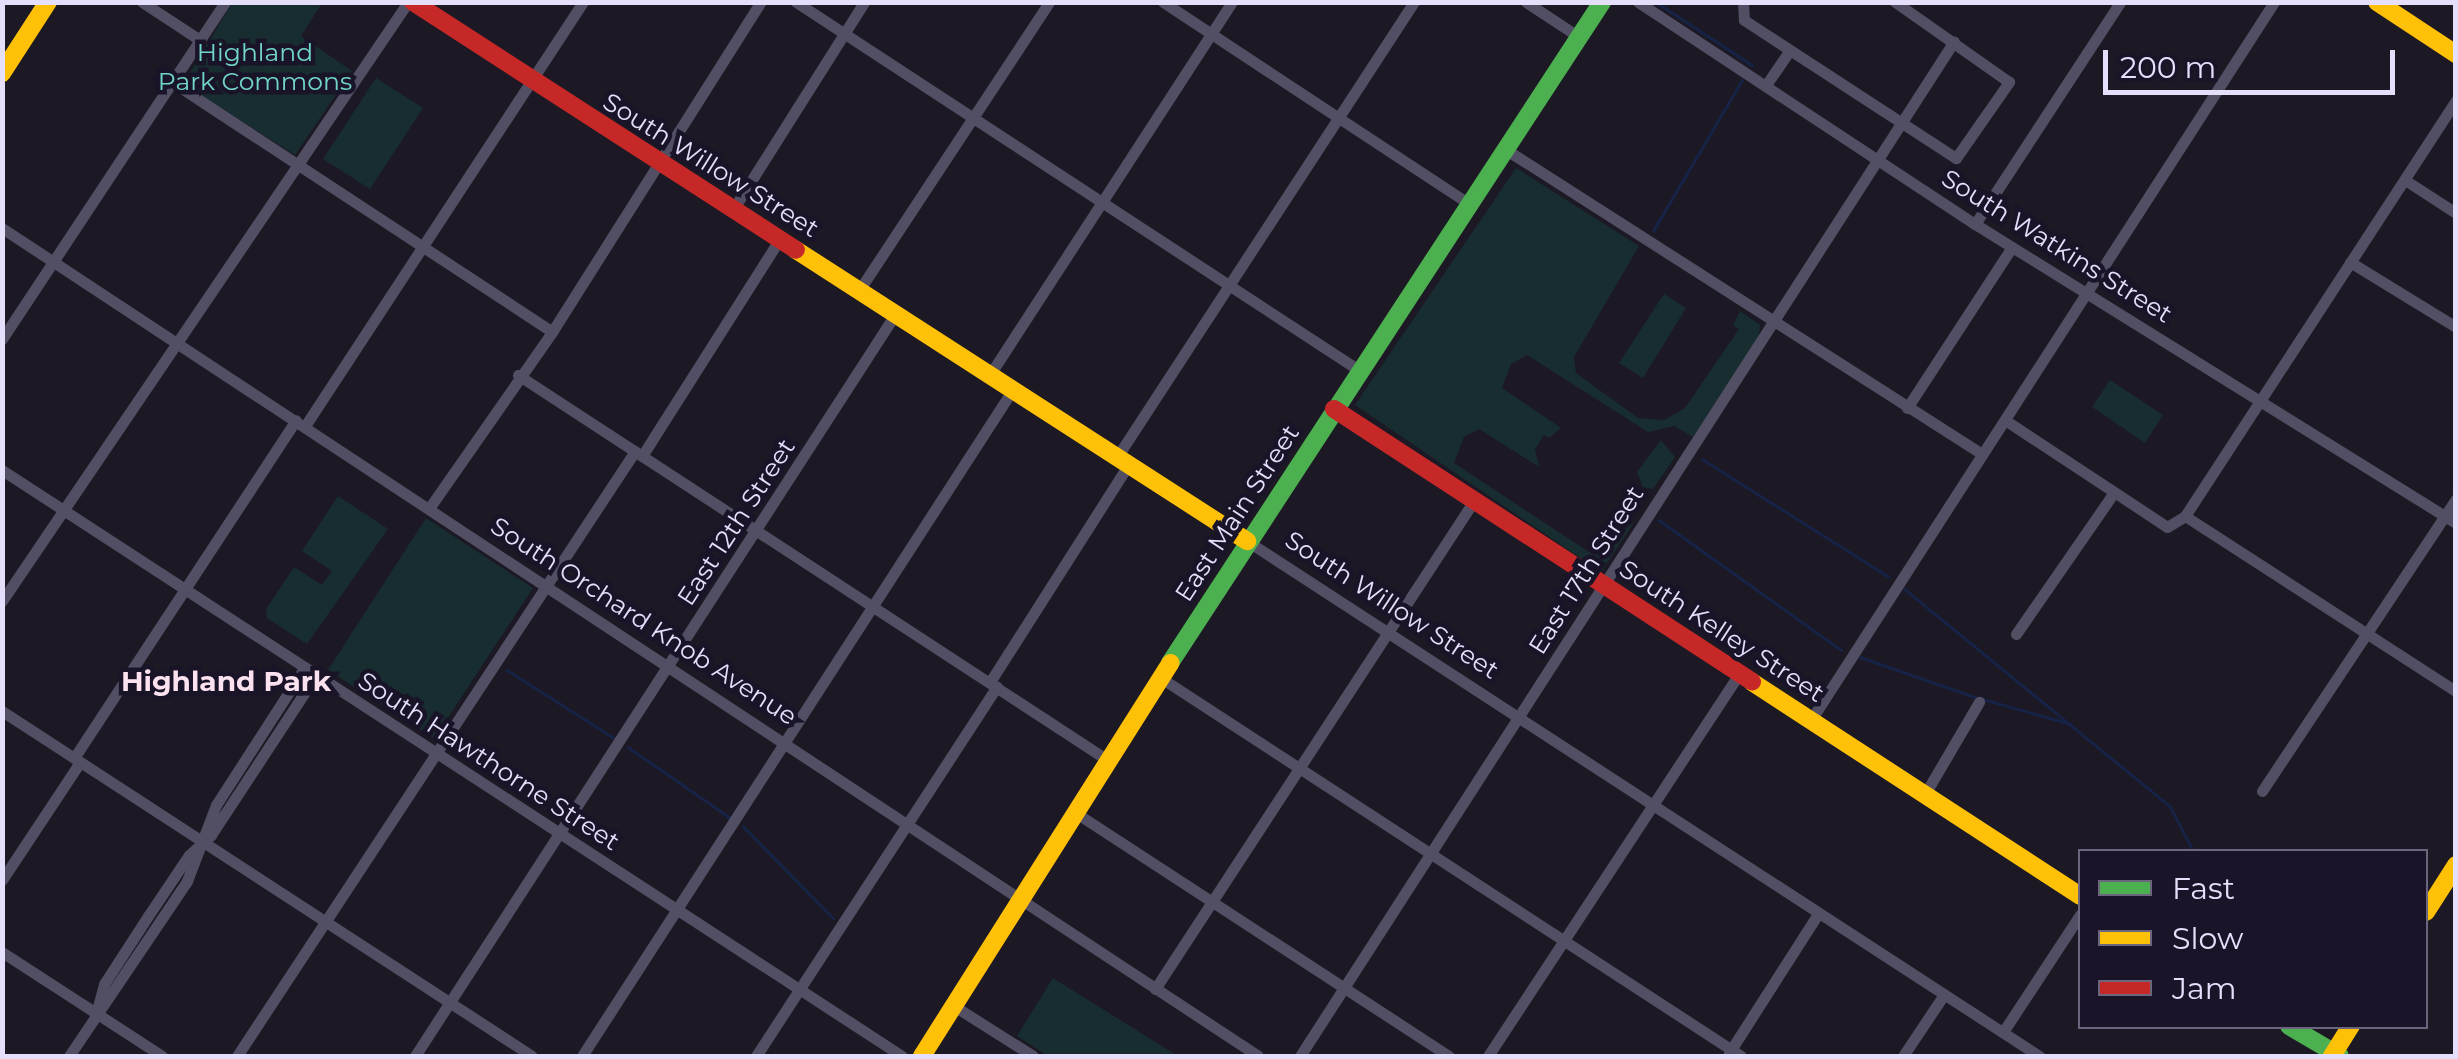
<!DOCTYPE html>
<style>
body{margin:0}
#map{position:relative;width:2458px;height:1059px;overflow:hidden;background:#1c1924;font-family:Montserrat,sans-serif}
div>[style]{position:absolute}
.green>*{inset:0;background:#182d30}
.stream>*{height:2.5px;margin:-1.25px;padding:0 1.25px;transform-origin:1.25px;border-radius:1.25px;background:#162347}
.street>*{height:11px;margin:-5.5px;padding:0 5.5px;transform-origin:5.5px;border-radius:5.5px;background:#524f64}
.fast>*{height:18px;margin:-9px;padding:0 9px;transform-origin:9px;border-radius:9px;background:#4caf50}
.slow>*{height:18px;margin:-9px;padding:0 9px;transform-origin:9px;border-radius:9px;background:#ffc107}
.jam>*{height:18px;margin:-9px;padding:0 9px;transform-origin:9px;border-radius:9px;background:#c62828}
span{translate:-50% -50%;white-space:nowrap;text-align:center;line-height:1.15;-webkit-text-stroke:9px #1a1429;paint-order:stroke}
.park-label{font-size:25px;color:#71d5c7}
.street-label{font-size:25px;color:#e5dffc}
.neighbourhood-label{font-size:28px;color:#fce1ef;font-weight:700}
.frame{position:absolute;inset:0;border:5px solid #e5dffc;pointer-events:none}
.legend{position:absolute;left:2078px;top:849px;width:350px;height:180px;box-sizing:border-box;background:#1a1429;border:2px solid #6b657d;margin:0;padding:12px 18px;list-style:none;font-size:30px;color:#e5dffc}
.legend li{display:flex;align-items:center;gap:20px;height:50px}
.legend b{width:50px;border:2px solid #6b657d}
.scale{position:absolute;left:2103px;top:50px;width:292px;height:45px;box-sizing:border-box;border:5px solid #e5dffc;border-top:0;padding-left:12px;font-size:30px;line-height:35px;white-space:nowrap;color:#e5dffc;-webkit-text-stroke:8px #1a1429;paint-order:stroke}
</style>
<div id="map">
<div class="green">
<i style="clip-path:polygon(232px 3px,322px 3px,301px 36px,352px 71px,295px 155px,183px 84px)"></i>
<i style="clip-path:polygon(376px 78px,423px 108px,370px 189px,323px 159px)"></i>
<i style="clip-path:polygon(1516px 168px,1639px 246px,1574px 357px,1576px 373px,1638px 418px,1664px 420px,1685px 408px,1739px 329px,1733px 325px,1740px 311px,1760px 325px,1759px 337px,1693px 437px,1674px 426px,1648px 432px,1527px 355px,1511px 364px,1502px 388px,1561px 428px,1549px 438px,1544px 435px,1535px 449px,1539px 467px,1479px 429px,1464px 437px,1454px 463px,1595px 556px,1611px 530px,1618px 535px,1635px 521px,1601px 572px,1355px 405px)"></i>
<i style="clip-path:polygon(1664px 294px,1686px 308px,1643px 378px,1619px 363px)"></i>
<i style="clip-path:polygon(2110px 380px,2163px 415px,2145px 443px,2092px 407px)"></i>
<i style="clip-path:polygon(1661px 440px,1675px 457px,1653px 489px,1643px 487px,1637px 472px)"></i>
<i style="clip-path:polygon(338px 496px,388px 529px,307px 644px,267px 618px,266px 609px,294px 567px,322px 585px,332px 571px,302px 551px)"></i>
<i style="clip-path:polygon(426px 518px,533px 588px,434px 739px,328px 670px)"></i>
<i style="clip-path:polygon(1053px 978px,1178px 1056px,1048px 1056px,1017px 1036px)"></i>
</div>
<div class="stream">
<i style="left:1656px;top:2px;width:115px;rotate:33.3deg"></i>
<i style="left:1653px;top:231px;width:175px;rotate:-59.5deg"></i>
<i style="left:1702px;top:459px;width:220px;rotate:32.2deg"></i>
<i style="left:1659px;top:520px;width:224px;rotate:35.5deg"></i>
<i style="left:1901px;top:586px;width:348px;rotate:39.3deg"></i>
<i style="left:2170px;top:806px;width:52px;rotate:62.4deg"></i>
<i style="left:1860px;top:657px;width:122px;rotate:19.2deg"></i>
<i style="left:507px;top:670px;width:127px;rotate:32.4deg"></i>
<i style="left:1983px;top:699px;width:91px;rotate:15.9deg"></i>
<i style="left:628px;top:747px;width:123px;rotate:34.7deg"></i>
<i style="left:743px;top:826px;width:129px;rotate:45.6deg"></i>
</div>
<div class="street">
<i style="left:142px;top:2px;width:69px;rotate:33.2deg"></i>
<i style="left:796px;top:2px;width:674px;rotate:33.19deg"></i>
<i style="left:1163px;top:2px;width:367px;rotate:33.4deg"></i>
<i style="left:1526px;top:2px;width:64px;rotate:33.4deg"></i>
<i style="left:1638px;top:2px;width:404px;rotate:33.4deg"></i>
<i style="left:1975px;top:224px;width:566px;rotate:31.87deg"></i>
<i style="left:1743px;top:2px;width:18px;rotate:87deg"></i>
<i style="left:1744px;top:20px;width:253px;rotate:33.1deg"></i>
<i style="left:1956px;top:158px;width:93px;rotate:-55.1deg"></i>
<i style="left:2009px;top:82px;width:139px;rotate:-144.9deg"></i>
<i style="left:172px;top:82px;width:455px;rotate:33.3deg"></i>
<i style="left:1766px;top:85px;width:42px;rotate:-55.6deg"></i>
<i style="left:1505px;top:149px;width:566px;rotate:32.6deg"></i>
<i style="left:2405px;top:180px;width:61px;rotate:32.9deg"></i>
<i style="left:734px;top:208px;width:244px;rotate:-57.7deg"></i>
<i style="left:1975px;top:224px;width:265px;rotate:-56.8deg"></i>
<i style="left:2px;top:228px;width:1504px;rotate:33.39deg"></i>
<i style="left:2350px;top:262px;width:124px;rotate:31.5deg"></i>
<i style="left:860px;top:289px;width:344px;rotate:-56.6deg"></i>
<i style="left:2px;top:339px;width:404px;rotate:-56.5deg"></i>
<i style="left:991px;top:373px;width:442px;rotate:-57deg"></i>
<i style="left:518px;top:375px;width:706px;rotate:33.15deg"></i>
<i style="left:1907px;top:408px;width:192px;rotate:-56.9deg"></i>
<i style="left:2005px;top:420px;width:194px;rotate:33.4deg"></i>
<i style="left:2167px;top:527px;width:21px;rotate:-31deg"></i>
<i style="left:2185px;top:516px;width:323px;rotate:32.9deg"></i>
<i style="left:305px;top:426px;width:507px;rotate:-56.75deg"></i>
<i style="left:642px;top:456px;width:259px;rotate:-57.6deg"></i>
<i style="left:1117px;top:457px;width:543px;rotate:-56.87deg"></i>
<i style="left:2px;top:470px;width:1074px;rotate:33.07deg"></i>
<i style="left:430px;top:507px;width:213px;rotate:-55.1deg"></i>
<i style="left:552px;top:332px;width:391px;rotate:-57.7deg"></i>
<i style="left:2185px;top:516px;width:496px;rotate:-56.9deg"></i>
<i style="left:1247px;top:541px;width:945px;rotate:33.03deg"></i>
<i style="left:2px;top:601px;width:724px;rotate:-55.87deg"></i>
<i style="left:2016px;top:634px;width:170px;rotate:-55.3deg"></i>
<i style="left:1161px;top:678px;width:692px;rotate:33.09deg"></i>
<i style="left:990px;top:682px;width:259px;rotate:-57.5deg"></i>
<i style="left:2px;top:711px;width:632px;rotate:33.06deg"></i>
<i style="left:1811px;top:720px;width:854px;rotate:-57.18deg"></i>
<i style="left:74px;top:758px;width:404px;rotate:-56.7deg"></i>
<i style="left:2262px;top:791px;width:351px;rotate:-56.4deg"></i>
<i style="left:1925px;top:794px;width:107px;rotate:-59.6deg"></i>
<i style="left:1076px;top:813px;width:445px;rotate:33.1deg"></i>
<i style="left:2px;top:880px;width:141px;rotate:-56.5deg"></i>
<i style="left:2px;top:952px;width:191px;rotate:33deg"></i>
<i style="left:1155px;top:989px;width:585px;rotate:-56.85deg"></i>
<i style="left:954px;top:1006px;width:93px;rotate:32.3deg"></i>
<i style="left:96px;top:1014px;width:31px;rotate:-75deg"></i>
<i style="left:104px;top:984px;width:81px;rotate:-57.1deg"></i>
<i style="left:148px;top:916px;width:73px;rotate:-56.1deg"></i>
<i style="left:189px;top:855px;width:30px;rotate:-42deg"></i>
<i style="left:211px;top:835px;width:191px;rotate:-56.7deg"></i>
<i style="left:2003px;top:1032px;width:140px;rotate:-56.7deg"></i>
<i style="left:1729px;top:1053px;width:165px;rotate:-57.4deg"></i>
<i style="left:69px;top:1056px;width:211px;rotate:-56deg"></i>
<i style="left:187px;top:881px;width:81px;rotate:-69.1deg"></i>
<i style="left:216px;top:805px;width:164px;rotate:-57.2deg"></i>
<i style="left:237px;top:1056px;width:724px;rotate:-56.66deg"></i>
<i style="left:415px;top:1056px;width:885px;rotate:-57.08deg"></i>
<i style="left:582px;top:1056px;width:794px;rotate:-57.13deg"></i>
<i style="left:756px;top:1056px;width:441px;rotate:-56.9deg"></i>
<i style="left:1300px;top:1056px;width:1207px;rotate:-57.2deg"></i>
<i style="left:1488px;top:1056px;width:461px;rotate:-56.7deg"></i>
<i style="left:1903px;top:1056px;width:72px;rotate:-56.3deg"></i>
</div>
<div class="fast">
<i style="left:1170px;top:663px;width:790px;rotate:-56.83deg"></i>
<i style="left:2289px;top:1026px;width:59px;rotate:30.5deg"></i>
</div>
<div class="slow">
<i style="left:2377px;top:2px;width:95px;rotate:33.4deg"></i>
<i style="left:2px;top:73px;width:85px;rotate:-57.1deg"></i>
<i style="left:796px;top:250px;width:537px;rotate:32.83deg"></i>
<i style="left:1752px;top:682px;width:392px;rotate:33.1deg"></i>
<i style="left:2426px;top:912px;width:56px;rotate:-57.4deg"></i>
<i style="left:922px;top:1056px;width:465px;rotate:-57.7deg"></i>
<i style="left:2332px;top:1056px;width:36px;rotate:-58deg"></i>
</div>
<div class="jam">
<i style="left:413px;top:2px;width:456px;rotate:32.9deg"></i>
<i style="left:1334px;top:409px;width:499px;rotate:33.1deg"></i>
</div>
<div class="park-label">
<span style="left:255px;top:67px">Highland<br>Park Commons</span>
</div>
<div class="street-label">
<span style="left:711px;top:165px;rotate:32deg">South Willow Street</span>
<span style="left:2057px;top:246px;rotate:32deg">South Watkins Street</span>
<span style="left:1237px;top:513px;rotate:-57deg">East Main Street</span>
<span style="left:736px;top:522px;rotate:-57deg">East 12th Street</span>
<span style="left:1586px;top:570px;rotate:-58deg">East 17th Street</span>
<span style="left:1392px;top:605px;rotate:33deg">South Willow Street</span>
<span style="left:644px;top:621px;rotate:33deg">South Orchard Knob Avenue</span>
<span style="left:1722px;top:631px;rotate:33deg">South Kelley Street</span>
<span style="left:489px;top:761px;rotate:33deg">South Hawthorne Street</span>
</div>
<div class="neighbourhood-label">
<span style="left:226px;top:681px">Highland Park</span>
</div>
<div class="frame"></div>
<ul class="legend">
<li><b style="height:12px;background:#4caf50"></b>Fast</li>
<li><b style="height:12px;background:#ffc107"></b>Slow</li>
<li><b style="height:12px;background:#c62828"></b>Jam</li>
</ul>
<div class="scale">200 m</div>
</div>
